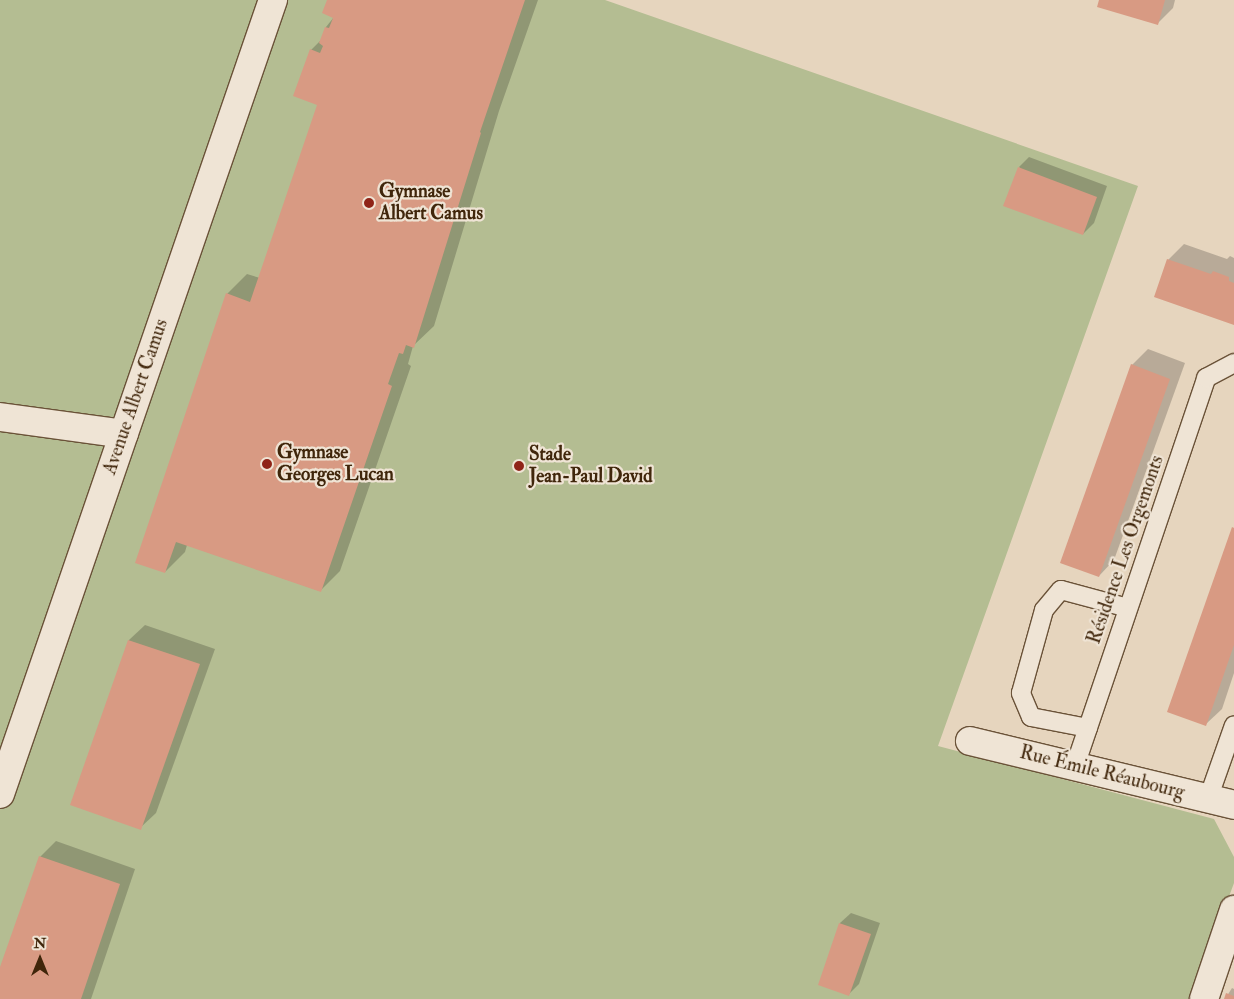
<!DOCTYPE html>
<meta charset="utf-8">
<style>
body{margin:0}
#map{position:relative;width:1234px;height:999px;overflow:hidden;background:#e6d5be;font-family:"IM FELL Double Pica",serif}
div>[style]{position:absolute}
.green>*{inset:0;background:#b4bd92}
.shadow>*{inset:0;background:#0003}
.building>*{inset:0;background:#d89a83}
.roads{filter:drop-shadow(1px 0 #6a5238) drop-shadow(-1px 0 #6a5238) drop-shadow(0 1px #6a5238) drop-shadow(0 -1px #6a5238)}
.service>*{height:18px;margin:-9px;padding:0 9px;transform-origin:9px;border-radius:9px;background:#efe4d5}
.minor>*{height:28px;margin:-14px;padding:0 14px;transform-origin:14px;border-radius:14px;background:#efe4d5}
.dots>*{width:14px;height:14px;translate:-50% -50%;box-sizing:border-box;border:2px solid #efe4d5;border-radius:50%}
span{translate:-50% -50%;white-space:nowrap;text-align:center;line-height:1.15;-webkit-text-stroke:4.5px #efe4d5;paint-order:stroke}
.poi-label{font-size:19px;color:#40260b;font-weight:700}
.left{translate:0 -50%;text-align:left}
.street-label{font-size:19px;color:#40260b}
.north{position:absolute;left:15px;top:934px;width:50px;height:50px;-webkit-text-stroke:4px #efe4d5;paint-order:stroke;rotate:0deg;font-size:14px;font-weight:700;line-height:20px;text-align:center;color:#40260b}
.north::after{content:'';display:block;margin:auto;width:18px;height:22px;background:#40260b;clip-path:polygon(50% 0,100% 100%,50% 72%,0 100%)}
</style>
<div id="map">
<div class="green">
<i style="clip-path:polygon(0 0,605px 0,1138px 186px,938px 746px,1214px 819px,1234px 857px,1234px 883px,1191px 999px,0 999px)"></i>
</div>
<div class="shadow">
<i style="clip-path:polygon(328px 0,538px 0,499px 111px,434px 326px,413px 346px,408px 364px,411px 366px,340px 571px,320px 591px,187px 545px,185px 552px,165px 572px,227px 294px,247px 274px,260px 278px,319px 104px,311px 50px,322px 39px,326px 27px,334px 17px)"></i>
<i style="clip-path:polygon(1100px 0,1175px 0,1173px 8px,1157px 24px)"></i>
<i style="clip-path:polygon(1029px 157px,1107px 186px,1094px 223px,1083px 234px,1019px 167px)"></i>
<i style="clip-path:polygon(1184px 244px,1227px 259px,1230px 256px,1234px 258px,1234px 324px,1168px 260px)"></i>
<i style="clip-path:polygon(1148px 349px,1185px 363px,1114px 560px,1099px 576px,1132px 365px)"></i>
<i style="clip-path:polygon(1234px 527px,1234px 673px,1222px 709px,1206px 724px)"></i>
<i style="clip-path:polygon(145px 625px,215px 649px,156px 813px,140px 828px,72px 804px,129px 640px)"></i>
<i style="clip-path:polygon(56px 841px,135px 869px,91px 999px,0 999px,0 971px,40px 857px)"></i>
<i style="clip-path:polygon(851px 913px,880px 923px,859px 984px,848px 995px,840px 923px)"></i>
<i style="clip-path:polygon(1232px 988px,1234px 989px,1234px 999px,1225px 999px)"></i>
</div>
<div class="building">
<i style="clip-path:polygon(327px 0,525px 0,480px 132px,481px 133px,414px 348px,406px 345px,403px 354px,399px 353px,388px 384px,392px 386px,321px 592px,176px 542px,165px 573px,135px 563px,226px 293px,250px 302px,317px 105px,293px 96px,310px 49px,320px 53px,323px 46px,319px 43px,325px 27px,329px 28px,333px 18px,322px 13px)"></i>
<i style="clip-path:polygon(1099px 0,1165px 0,1158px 25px,1097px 7px)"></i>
<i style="clip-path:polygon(1018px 167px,1097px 197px,1083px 235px,1003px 206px)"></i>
<i style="clip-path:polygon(1167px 259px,1211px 274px,1213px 271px,1229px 277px,1229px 281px,1234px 283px,1234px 325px,1154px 297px)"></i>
<i style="clip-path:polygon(1131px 364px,1170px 379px,1099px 577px,1060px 563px)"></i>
<i style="clip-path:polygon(1232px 527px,1234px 528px,1234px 645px,1206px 726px,1167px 712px)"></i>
<i style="clip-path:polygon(128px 640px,200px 664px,141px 830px,70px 805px)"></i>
<i style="clip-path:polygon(39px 856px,120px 884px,81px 999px,0 999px,0 967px)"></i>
<i style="clip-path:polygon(839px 923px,871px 934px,849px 996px,818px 985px)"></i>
<i style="clip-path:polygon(1226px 993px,1234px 996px,1234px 999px,1224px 999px)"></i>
</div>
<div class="roads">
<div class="service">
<i style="left:1088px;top:728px;width:58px;rotate:-169.1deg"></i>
<i style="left:1031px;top:717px;width:26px;rotate:-113deg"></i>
<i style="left:1021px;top:693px;width:86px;rotate:-74.5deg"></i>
<i style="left:1044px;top:610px;width:26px;rotate:-50deg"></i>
<i style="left:1061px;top:590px;width:69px;rotate:15deg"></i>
<i style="left:1075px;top:766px;width:410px;rotate:-71.3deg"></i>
<i style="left:1206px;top:378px;width:32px;rotate:-28deg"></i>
<i style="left:1208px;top:799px;width:78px;rotate:-70.6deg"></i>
</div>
<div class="minor">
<i style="left:0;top:417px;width:125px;rotate:7.8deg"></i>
<i style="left:970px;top:741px;width:272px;rotate:13.6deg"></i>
<i style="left:0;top:794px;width:840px;rotate:-71.03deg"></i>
<i style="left:1204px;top:999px;width:94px;rotate:-71.4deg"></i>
</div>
</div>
<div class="dots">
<i style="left:369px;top:203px;background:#8f2418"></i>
<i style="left:267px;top:464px;background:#8f2418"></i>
<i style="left:519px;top:466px;background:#8f2418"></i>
</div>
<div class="poi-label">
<span class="left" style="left:379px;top:203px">Gymnase<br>Albert Camus</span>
<span class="left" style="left:277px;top:464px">Gymnase<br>Georges Lucan</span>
<span class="left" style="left:529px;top:466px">Stade<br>Jean-Paul David</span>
</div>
<div class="street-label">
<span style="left:136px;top:397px;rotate:-71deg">Avenue Albert Camus</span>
<span style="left:1126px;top:550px;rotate:-71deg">Résidence Les Orgemonts</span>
<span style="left:1102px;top:773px;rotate:14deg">Rue Émile Réaubourg</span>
</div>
<div class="north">N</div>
</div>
